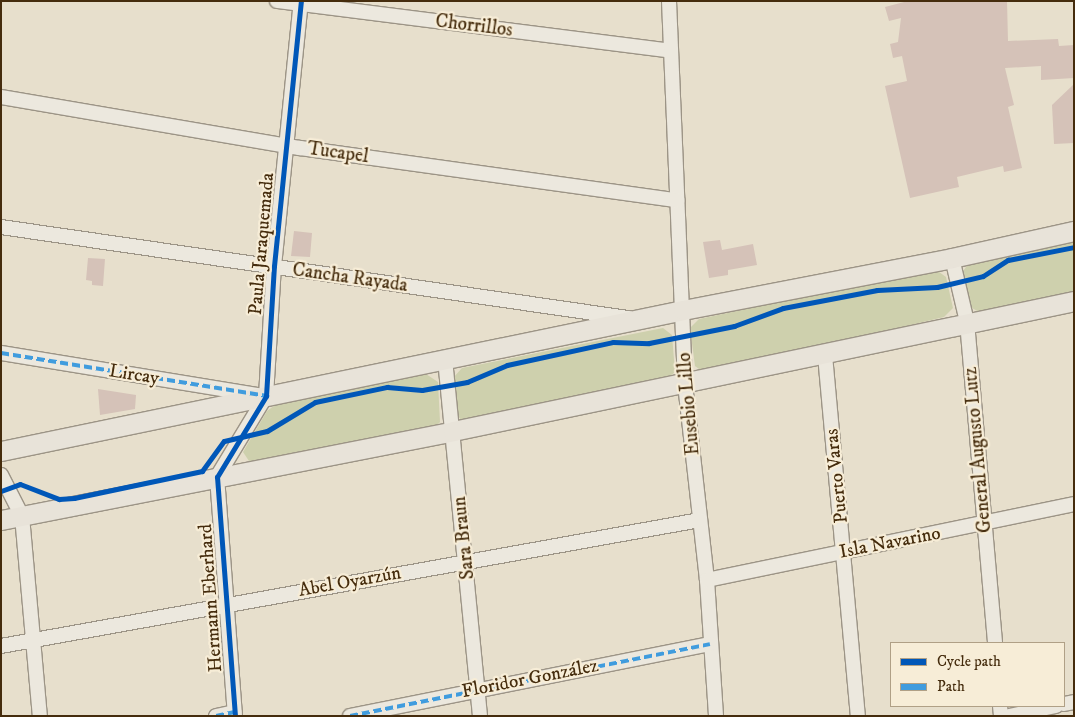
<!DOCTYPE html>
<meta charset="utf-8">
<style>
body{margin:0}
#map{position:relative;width:1075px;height:717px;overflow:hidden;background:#e7dfcc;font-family:"IM FELL DW Pica",serif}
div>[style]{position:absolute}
.green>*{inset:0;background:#ced0ad}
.building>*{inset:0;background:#d5c2b8}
.roads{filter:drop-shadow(1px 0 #9c9486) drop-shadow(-1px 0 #9c9486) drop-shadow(0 1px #9c9486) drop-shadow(0 -1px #9c9486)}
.minor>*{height:14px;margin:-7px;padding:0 7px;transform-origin:7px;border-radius:7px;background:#ece8de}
.major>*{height:19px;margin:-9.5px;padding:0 9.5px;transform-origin:9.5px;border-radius:9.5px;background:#e8e3d9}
.quiet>*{height:4px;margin-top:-2px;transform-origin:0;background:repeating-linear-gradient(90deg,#409cde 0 8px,transparent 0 12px)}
.cycleway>*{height:5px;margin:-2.5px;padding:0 2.5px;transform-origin:2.5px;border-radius:2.5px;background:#0057b8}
span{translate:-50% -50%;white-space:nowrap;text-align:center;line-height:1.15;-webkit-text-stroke:4.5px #f7edd7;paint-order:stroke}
.street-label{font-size:19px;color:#452c0d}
.frame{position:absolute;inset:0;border:2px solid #452c0d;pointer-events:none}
.legend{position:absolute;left:890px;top:642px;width:175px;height:65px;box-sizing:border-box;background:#f7edd7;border:1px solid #b0a086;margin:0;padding:6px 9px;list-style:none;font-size:15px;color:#452c0d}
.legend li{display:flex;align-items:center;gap:10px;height:25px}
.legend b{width:25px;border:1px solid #b0a086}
</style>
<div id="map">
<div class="green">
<i style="clip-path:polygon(1074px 240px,1074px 293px,981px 313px,970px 307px,963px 271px,970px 262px)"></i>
<i style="clip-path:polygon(935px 269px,946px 277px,953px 308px,944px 317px,706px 374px,695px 366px,690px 328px,699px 319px)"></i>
<i style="clip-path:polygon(663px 328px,672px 335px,675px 372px,664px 381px,463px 422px,456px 414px,453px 378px,462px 368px)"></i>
<i style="clip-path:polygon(426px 374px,438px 382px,440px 422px,432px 431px,251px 464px,243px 452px,267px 411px,278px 403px)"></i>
</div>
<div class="building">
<i style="clip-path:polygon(908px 1px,1007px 1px,1008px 41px,1058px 39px,1059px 46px,1074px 45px,1074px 78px,1041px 80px,1041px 66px,1005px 68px,1014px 105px,1008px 107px,1022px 168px,1004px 172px,1003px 166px,957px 177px,959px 187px,910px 198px,885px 86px,907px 81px,902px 56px,893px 58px,890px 44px,898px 42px,901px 18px,889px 21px,885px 7px)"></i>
<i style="clip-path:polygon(1074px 84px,1074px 143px,1054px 144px,1052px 105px)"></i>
<i style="clip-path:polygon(294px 231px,312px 233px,310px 257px,291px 256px)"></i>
<i style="clip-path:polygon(720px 240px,722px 250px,753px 244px,757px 265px,728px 270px,728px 275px,709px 278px,703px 242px)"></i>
<i style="clip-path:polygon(88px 258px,105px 259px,103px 286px,92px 285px,92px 281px,86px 280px)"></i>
<i style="clip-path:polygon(98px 389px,136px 395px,135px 409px,100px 415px)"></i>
</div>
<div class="roads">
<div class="minor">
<i style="left:277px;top:1px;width:397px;rotate:7.2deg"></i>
<i style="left:669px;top:1px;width:383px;rotate:87.6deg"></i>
<i style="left:685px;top:384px;width:197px;rotate:83.6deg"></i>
<i style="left:707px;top:580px;width:136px;rotate:86.2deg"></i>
<i style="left:1px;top:97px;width:303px;rotate:9.7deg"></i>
<i style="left:300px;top:148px;width:381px;rotate:7.9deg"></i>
<i style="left:1px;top:227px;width:634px;rotate:8.26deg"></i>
<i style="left:952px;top:258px;width:66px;rotate:76.8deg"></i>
<i style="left:967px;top:322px;width:322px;rotate:85deg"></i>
<i style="left:1px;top:353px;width:260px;rotate:9.3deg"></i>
<i style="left:825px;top:355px;width:363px;rotate:84.8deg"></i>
<i style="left:445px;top:359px;width:359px;rotate:84.4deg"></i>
<i style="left:1px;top:475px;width:46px;rotate:62.9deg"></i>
<i style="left:22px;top:516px;width:201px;rotate:84.9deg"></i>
<i style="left:707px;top:580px;width:375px;rotate:-11.7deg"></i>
<i style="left:1px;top:646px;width:710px;rotate:-10.22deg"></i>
<i style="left:1064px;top:704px;width:10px;rotate:-11deg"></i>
<i style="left:1000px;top:706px;width:10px;rotate:84deg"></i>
<i style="left:216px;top:716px;width:19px;rotate:-12deg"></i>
<i style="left:235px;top:716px;width:240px;rotate:-94.3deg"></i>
<i style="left:217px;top:477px;width:95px;rotate:-58.8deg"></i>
<i style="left:266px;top:396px;width:130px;rotate:-86.5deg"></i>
<i style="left:274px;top:266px;width:266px;rotate:-84.2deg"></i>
<i style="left:350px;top:716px;width:367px;rotate:-11.3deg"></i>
<i style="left:1009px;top:716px;width:48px;rotate:-12deg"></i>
</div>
<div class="major">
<i style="left:1px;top:451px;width:696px;rotate:-11.68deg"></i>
<i style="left:683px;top:310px;width:274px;rotate:-10.9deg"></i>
<i style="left:952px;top:258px;width:125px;rotate:-12.5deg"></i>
<i style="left:1px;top:520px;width:461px;rotate:-11.1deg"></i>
<i style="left:453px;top:431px;width:634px;rotate:-11.82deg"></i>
</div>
</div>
<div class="quiet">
<i style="left:1px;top:353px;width:268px;rotate:9.2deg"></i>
<i style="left:216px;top:716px;width:19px;rotate:-12deg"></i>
<i style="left:350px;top:716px;width:367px;rotate:-11.3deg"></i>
</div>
<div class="cycleway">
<i style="left:1px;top:491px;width:20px;rotate:-20deg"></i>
<i style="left:20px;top:484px;width:42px;rotate:21deg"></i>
<i style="left:59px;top:499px;width:15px;rotate:-4deg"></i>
<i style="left:74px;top:498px;width:131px;rotate:-11.9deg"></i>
<i style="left:202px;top:471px;width:37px;rotate:-54deg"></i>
<i style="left:224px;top:441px;width:44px;rotate:-13.1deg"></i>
<i style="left:267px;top:431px;width:56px;rotate:-31.1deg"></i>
<i style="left:315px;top:402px;width:74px;rotate:-11.8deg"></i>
<i style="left:387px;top:387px;width:35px;rotate:5deg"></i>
<i style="left:422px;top:390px;width:46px;rotate:-10.1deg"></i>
<i style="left:467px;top:382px;width:43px;rotate:-23deg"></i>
<i style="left:507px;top:365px;width:108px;rotate:-12.2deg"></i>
<i style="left:613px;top:342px;width:36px;rotate:2deg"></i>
<i style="left:649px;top:343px;width:87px;rotate:-11.3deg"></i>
<i style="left:734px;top:326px;width:52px;rotate:-20.2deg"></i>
<i style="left:783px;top:308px;width:96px;rotate:-10.8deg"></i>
<i style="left:877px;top:290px;width:60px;rotate:-2.9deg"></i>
<i style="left:937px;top:287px;width:47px;rotate:-13.4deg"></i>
<i style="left:983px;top:276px;width:30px;rotate:-33deg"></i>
<i style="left:1008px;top:260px;width:67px;rotate:-11.1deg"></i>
<i style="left:235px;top:716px;width:240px;rotate:-94.3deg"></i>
<i style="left:217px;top:477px;width:95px;rotate:-58.8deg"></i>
<i style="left:266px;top:396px;width:130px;rotate:-86.5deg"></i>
<i style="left:274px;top:266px;width:266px;rotate:-84.2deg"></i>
</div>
<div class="street-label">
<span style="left:474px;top:26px;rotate:7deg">Chorrillos</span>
<span style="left:338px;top:153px;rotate:8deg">Tucapel</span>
<span style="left:262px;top:244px;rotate:-85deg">Paula Jaraquemada</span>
<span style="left:350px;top:278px;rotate:8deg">Cancha Rayada</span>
<span style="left:134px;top:375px;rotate:9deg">Lircay</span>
<span style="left:689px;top:404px;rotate:-95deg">Eusebio Lillo</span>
<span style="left:978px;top:450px;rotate:-95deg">General Augusto Lutz</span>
<span style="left:837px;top:476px;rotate:-96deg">Puerto Varas</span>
<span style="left:464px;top:538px;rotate:-96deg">Sara Braun</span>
<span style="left:890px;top:543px;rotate:-11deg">Isla Navarino</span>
<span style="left:350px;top:582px;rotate:-10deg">Abel Oyarzún</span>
<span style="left:211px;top:598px;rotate:-94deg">Hermann Eberhard</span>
<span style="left:530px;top:679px;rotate:-11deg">Floridor González</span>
</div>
<div class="frame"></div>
<ul class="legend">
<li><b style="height:6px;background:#0057b8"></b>Cycle path</li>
<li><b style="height:6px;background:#409cde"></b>Path</li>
</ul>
</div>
